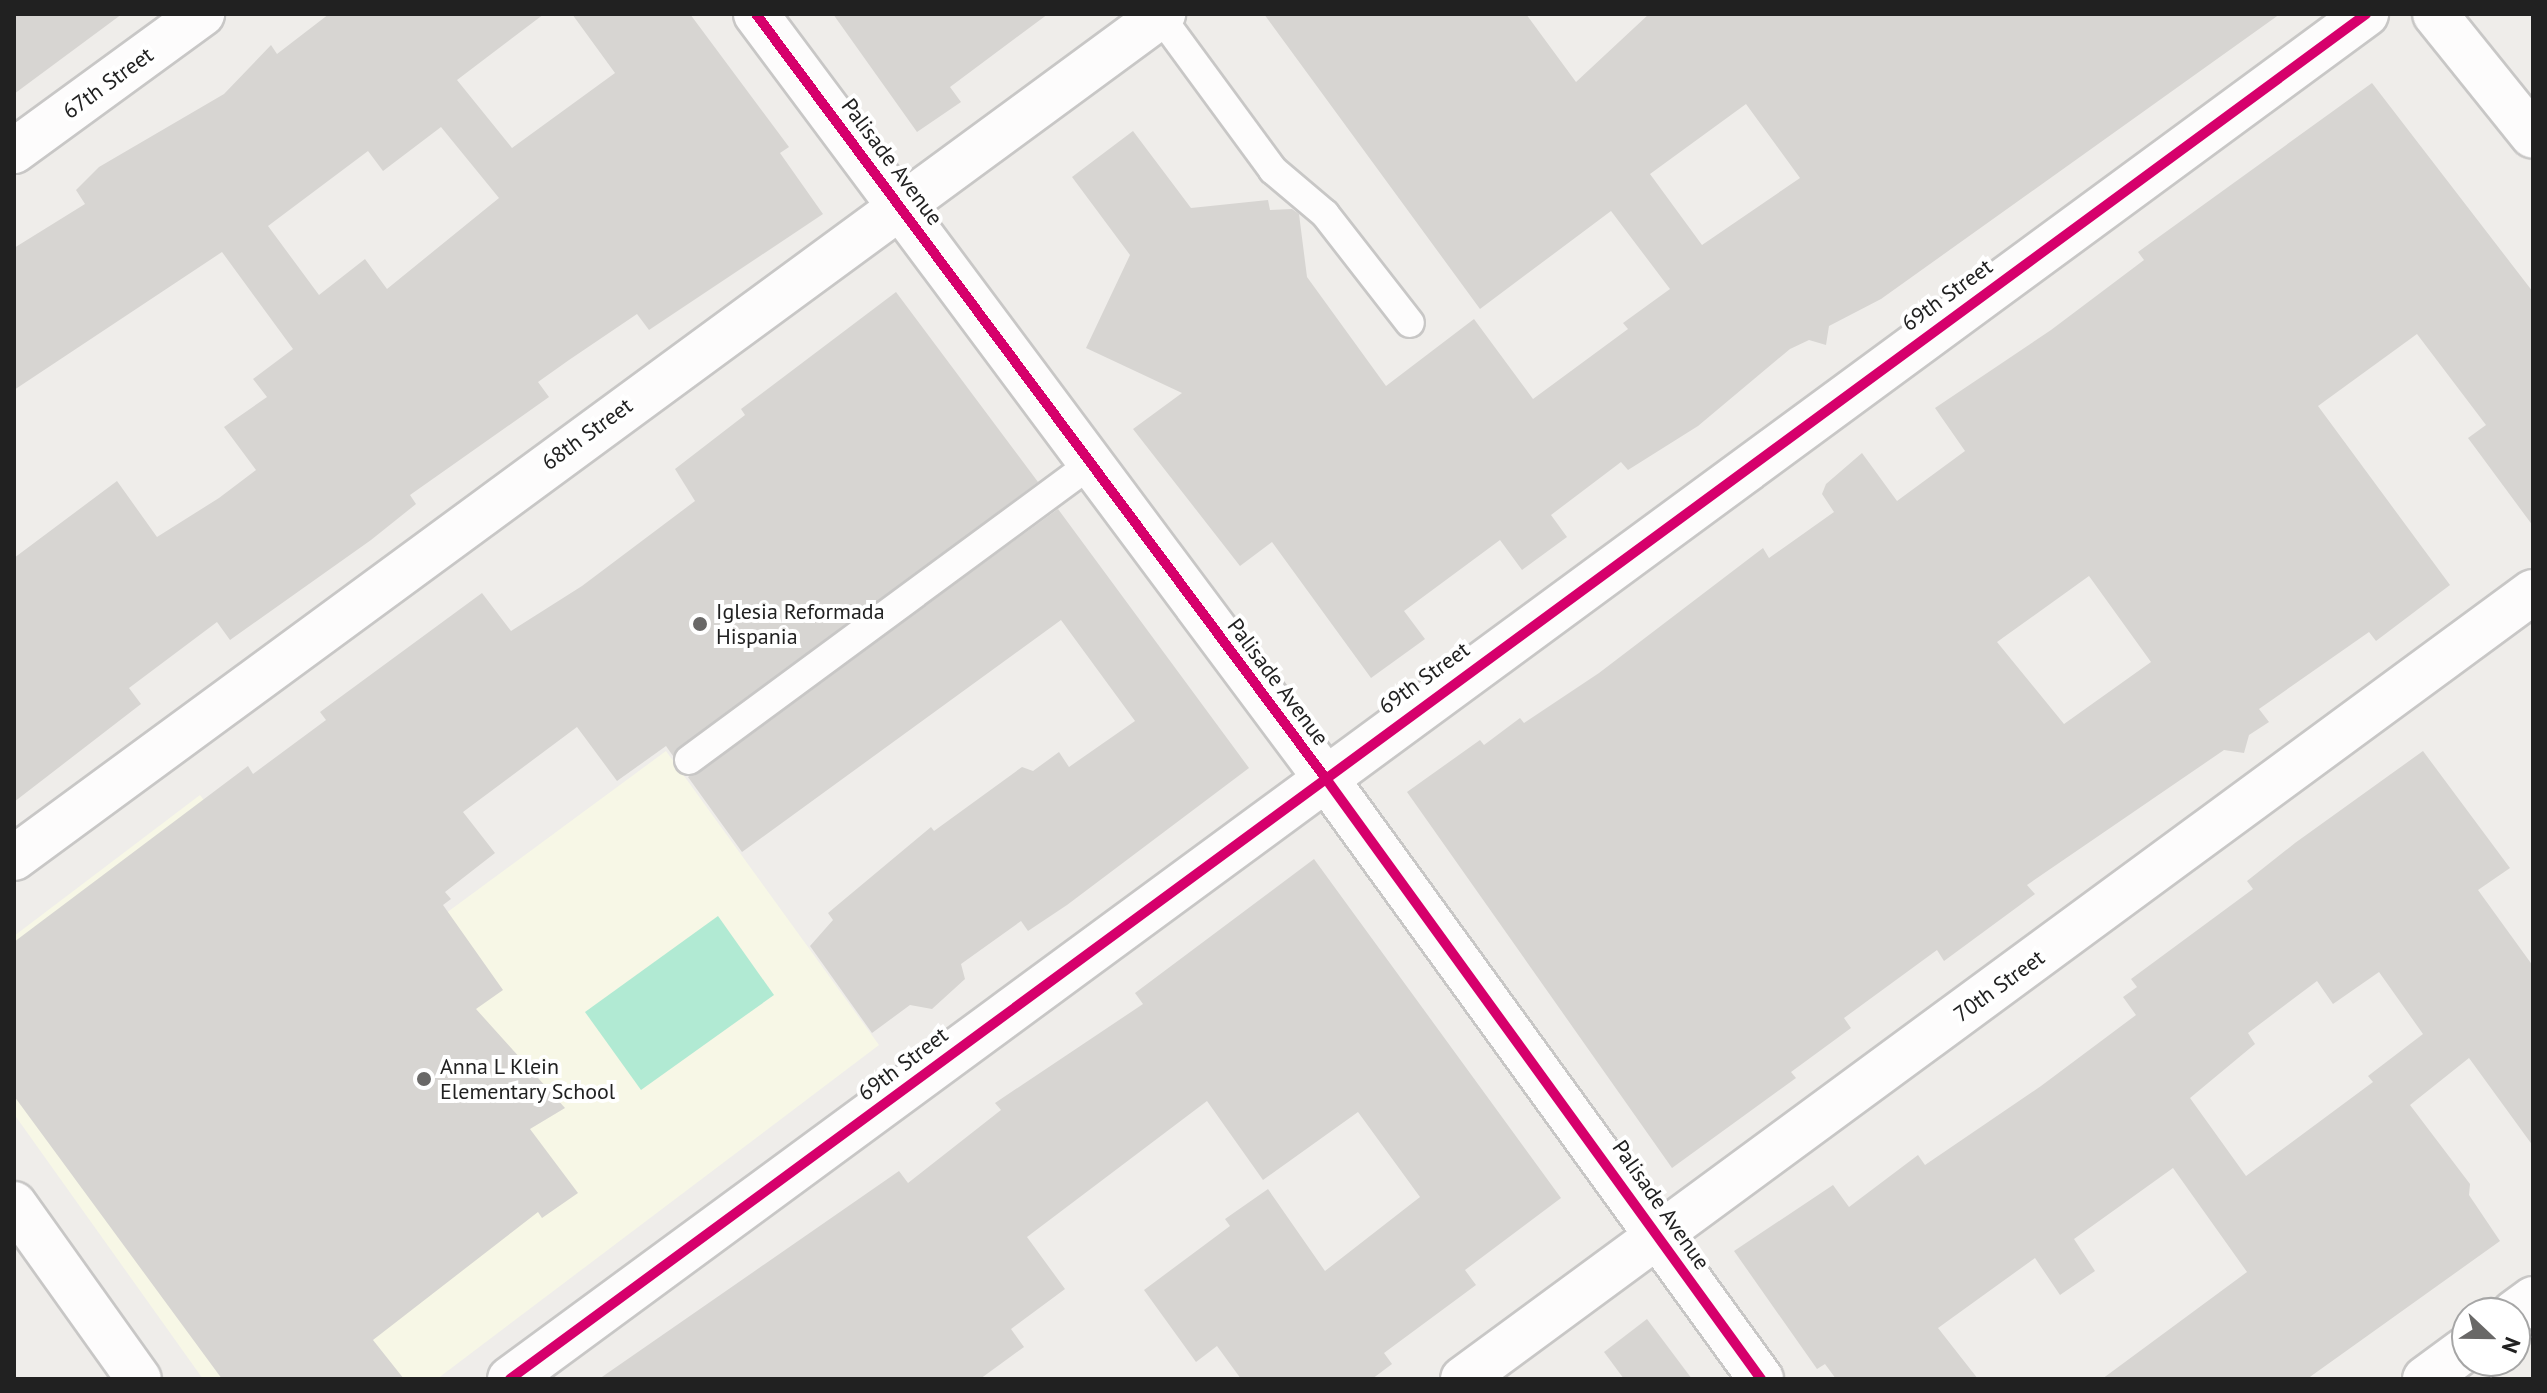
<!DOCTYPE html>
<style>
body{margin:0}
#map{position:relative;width:2547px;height:1393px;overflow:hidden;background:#efedea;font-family:"PT Sans",sans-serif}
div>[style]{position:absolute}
.education>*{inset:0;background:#f7f7e6}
.pitch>*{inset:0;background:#b1ead3}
.building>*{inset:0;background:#d7d5d2}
.roads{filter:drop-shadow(2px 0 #c8c7c6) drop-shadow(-2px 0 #c8c7c6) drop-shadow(0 2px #c8c7c6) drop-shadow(0 -2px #c8c7c6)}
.service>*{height:28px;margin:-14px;padding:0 14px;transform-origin:14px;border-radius:14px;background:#fdfcfc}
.minor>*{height:44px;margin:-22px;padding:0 22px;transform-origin:22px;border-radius:22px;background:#fdfcfc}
.tertiary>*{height:44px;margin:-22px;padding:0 22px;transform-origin:22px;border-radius:22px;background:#fdfcfc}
.cycleway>*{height:10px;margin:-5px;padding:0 5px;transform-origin:5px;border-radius:5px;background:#d6006c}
.dots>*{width:22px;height:22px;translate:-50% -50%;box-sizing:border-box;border:4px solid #fff;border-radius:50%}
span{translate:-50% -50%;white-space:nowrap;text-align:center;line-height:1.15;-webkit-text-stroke:8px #fff;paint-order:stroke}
.street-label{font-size:22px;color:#212121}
.poi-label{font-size:22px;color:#212121}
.left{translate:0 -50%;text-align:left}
.frame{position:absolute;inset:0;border:16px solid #212121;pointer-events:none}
.north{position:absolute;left:2451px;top:1297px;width:80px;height:80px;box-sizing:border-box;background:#fff;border:2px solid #a6a6a6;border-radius:50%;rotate:112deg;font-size:22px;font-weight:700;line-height:32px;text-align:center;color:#212121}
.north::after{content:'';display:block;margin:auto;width:28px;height:36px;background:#696867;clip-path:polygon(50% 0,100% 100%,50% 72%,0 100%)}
</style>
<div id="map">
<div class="education">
<i style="clip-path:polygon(666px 751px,879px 1045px,437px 1379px,203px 1379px,14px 1114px,14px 936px,200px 795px,343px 989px)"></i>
</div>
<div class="pitch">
<i style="clip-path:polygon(718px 916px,774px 995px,641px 1090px,585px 1012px)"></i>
</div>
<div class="building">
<i style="clip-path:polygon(14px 14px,122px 14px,14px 94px)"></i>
<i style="clip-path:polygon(evenodd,329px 14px,544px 14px,457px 80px,512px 148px,615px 73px,572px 14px,690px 14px,789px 147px,780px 153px,823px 214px,649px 330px,637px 314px,569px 360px,538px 382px,549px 397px,410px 495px,416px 504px,371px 540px,230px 640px,217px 622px,129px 688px,141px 704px,14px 802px,14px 558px,117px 481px,157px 537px,219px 498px,256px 470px,224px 427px,267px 397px,253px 379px,293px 349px,222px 252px,14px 390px,14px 248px,85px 204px,76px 190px,99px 167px,224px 94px,271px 45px,277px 54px,329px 14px,441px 127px,499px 198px,387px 289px,365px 259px,319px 295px,268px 226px,368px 151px,383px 171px,441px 127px)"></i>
<i style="clip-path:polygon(833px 14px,1048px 14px,950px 87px,961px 102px,917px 132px)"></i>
<i style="clip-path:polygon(evenodd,1264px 14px,1526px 14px,1576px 82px,1649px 14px,2280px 14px,1881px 299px,1829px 326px,1826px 345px,1809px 340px,1790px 349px,1698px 426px,1628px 470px,1621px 462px,1551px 515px,1567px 537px,1522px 570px,1500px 540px,1404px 611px,1425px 639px,1371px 678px,1272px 542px,1240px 566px,1133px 429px,1182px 393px,1086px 348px,1130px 255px,1072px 177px,1133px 131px,1191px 208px,1268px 200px,1270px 210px,1292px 209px,1299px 214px,1307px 277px,1386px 386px,1474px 319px,1533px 399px,1628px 329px,1623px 323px,1670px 289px,1611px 211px,1480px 309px,1264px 14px,1746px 104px,1800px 178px,1702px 245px,1650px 174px,1746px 104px)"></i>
<i style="clip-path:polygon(evenodd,2372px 83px,2533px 292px,2533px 526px,2468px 438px,2486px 425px,2417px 334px,2318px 406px,2450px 585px,2376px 641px,2369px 632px,2259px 709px,2269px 722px,2249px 735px,2244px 753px,2224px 750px,2027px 885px,2035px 894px,1944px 961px,1937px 950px,1844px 1018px,1851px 1028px,1791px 1072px,1796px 1078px,1672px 1168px,1407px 792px,1480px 740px,1484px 745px,1520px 718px,1524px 723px,1599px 673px,1763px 548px,1769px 558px,1834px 512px,1822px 494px,1826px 484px,1862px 453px,1897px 501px,1965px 451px,1935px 408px,2051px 330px,2144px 260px,2138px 252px,2372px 83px,2089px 576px,2151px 662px,2064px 724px,1997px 642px,2089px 576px)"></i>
<i style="clip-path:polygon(896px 292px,1038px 482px,673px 756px,666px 746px,617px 781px,577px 727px,463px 812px,495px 853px,445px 892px,451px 899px,443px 905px,503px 990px,476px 1009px,565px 1108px,530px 1129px,578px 1193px,542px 1218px,538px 1212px,373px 1340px,404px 1379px,222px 1379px,14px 1096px,14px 942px,248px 766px,253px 774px,326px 720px,320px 712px,482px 593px,511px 631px,582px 586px,695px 501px,675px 469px,745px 415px,741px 409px)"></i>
<i style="clip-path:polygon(1058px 509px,1249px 768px,1067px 905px,1028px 931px,1021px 921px,961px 964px,965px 979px,932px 1009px,910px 1005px,872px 1033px,810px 946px,833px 920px,828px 913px,931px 827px,934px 831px,1022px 767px,1033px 771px,1059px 752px,1069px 767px,1135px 721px,1061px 620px,742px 852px,688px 777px)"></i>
<i style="clip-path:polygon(evenodd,2423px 751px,2510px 868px,2478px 890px,2533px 966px,2533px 1146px,2469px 1058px,2410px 1105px,2470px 1184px,2469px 1195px,2500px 1241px,2307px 1379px,2102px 1379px,2247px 1272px,2173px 1168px,2074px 1239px,2095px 1271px,2060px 1295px,2035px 1258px,1938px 1328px,1978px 1379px,1836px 1379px,1825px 1364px,1817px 1369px,1734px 1251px,1833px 1185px,1849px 1207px,1918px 1155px,1925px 1165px,2041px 1086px,2136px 1015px,2123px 997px,2137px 987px,2131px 979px,2253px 889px,2247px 881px,2295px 843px,2423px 751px,2379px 972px,2423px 1034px,2368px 1076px,2373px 1082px,2246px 1176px,2190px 1098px,2255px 1044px,2248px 1033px,2317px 981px,2333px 1004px,2379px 972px)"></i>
<i style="clip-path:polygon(1314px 859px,1561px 1198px,1465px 1270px,1476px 1285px,1384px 1353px,1392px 1364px,1372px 1379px,1241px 1379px,1217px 1346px,1196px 1362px,1144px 1290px,1230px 1226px,1225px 1219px,1268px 1189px,1325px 1271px,1420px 1197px,1358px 1112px,1263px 1180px,1207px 1101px,1027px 1237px,1065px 1289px,1011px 1329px,1024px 1347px,980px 1379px,599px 1379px,899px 1171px,908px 1183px,1001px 1110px,995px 1103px,1143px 1004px,1135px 993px)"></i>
<i style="clip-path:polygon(1647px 1319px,1692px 1379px,1624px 1379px,1604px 1352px)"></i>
</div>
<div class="roads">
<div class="service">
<i style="left:1160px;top:16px;width:191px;rotate:53.7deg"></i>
<i style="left:1273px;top:170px;width:68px;rotate:40.2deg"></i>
<i style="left:1325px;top:214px;width:138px;rotate:52.1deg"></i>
<i style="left:689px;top:760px;width:499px;rotate:-36.4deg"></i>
</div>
<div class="minor">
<i style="left:756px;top:14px;width:950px;rotate:53.3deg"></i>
<i style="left:1324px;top:776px;width:745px;rotate:54.07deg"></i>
<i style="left:14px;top:151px;width:233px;rotate:-36.1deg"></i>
<i style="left:14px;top:858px;width:1426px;rotate:-36.3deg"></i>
<i style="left:14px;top:1204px;width:215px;rotate:54.5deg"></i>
<i style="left:2514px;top:1313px;width:24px;rotate:-36deg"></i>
<i style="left:510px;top:1379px;width:2304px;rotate:-36.33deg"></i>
<i style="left:1463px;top:1379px;width:1328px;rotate:-36.34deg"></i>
<i style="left:2425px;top:1379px;width:52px;rotate:-36.4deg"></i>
</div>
<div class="tertiary">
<i style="left:2435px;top:14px;width:156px;rotate:51.2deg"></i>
</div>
</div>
<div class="cycleway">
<i style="left:756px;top:14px;width:950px;rotate:53.3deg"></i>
<i style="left:1324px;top:776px;width:745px;rotate:54.07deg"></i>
<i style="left:510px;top:1379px;width:2304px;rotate:-36.33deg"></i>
</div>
<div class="dots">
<i style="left:700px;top:624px;background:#696867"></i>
<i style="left:424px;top:1079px;background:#696867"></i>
</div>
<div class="street-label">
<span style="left:108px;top:83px;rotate:-36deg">67th Street</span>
<span style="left:892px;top:162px;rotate:53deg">Palisade Avenue</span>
<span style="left:1947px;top:295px;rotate:-36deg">69th Street</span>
<span style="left:587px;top:434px;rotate:-36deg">68th Street</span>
<span style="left:1424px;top:678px;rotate:-36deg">69th Street</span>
<span style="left:1278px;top:682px;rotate:53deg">Palisade Avenue</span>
<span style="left:1999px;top:986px;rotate:-36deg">70th Street</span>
<span style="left:903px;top:1064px;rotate:-37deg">69th Street</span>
<span style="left:1661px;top:1205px;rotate:55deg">Palisade Avenue</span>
</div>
<div class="poi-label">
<span class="left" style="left:716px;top:624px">Iglesia Reformada<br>Hispania</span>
<span class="left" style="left:440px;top:1079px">Anna L Klein<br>Elementary School</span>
</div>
<div class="frame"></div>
<div class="north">N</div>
</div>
